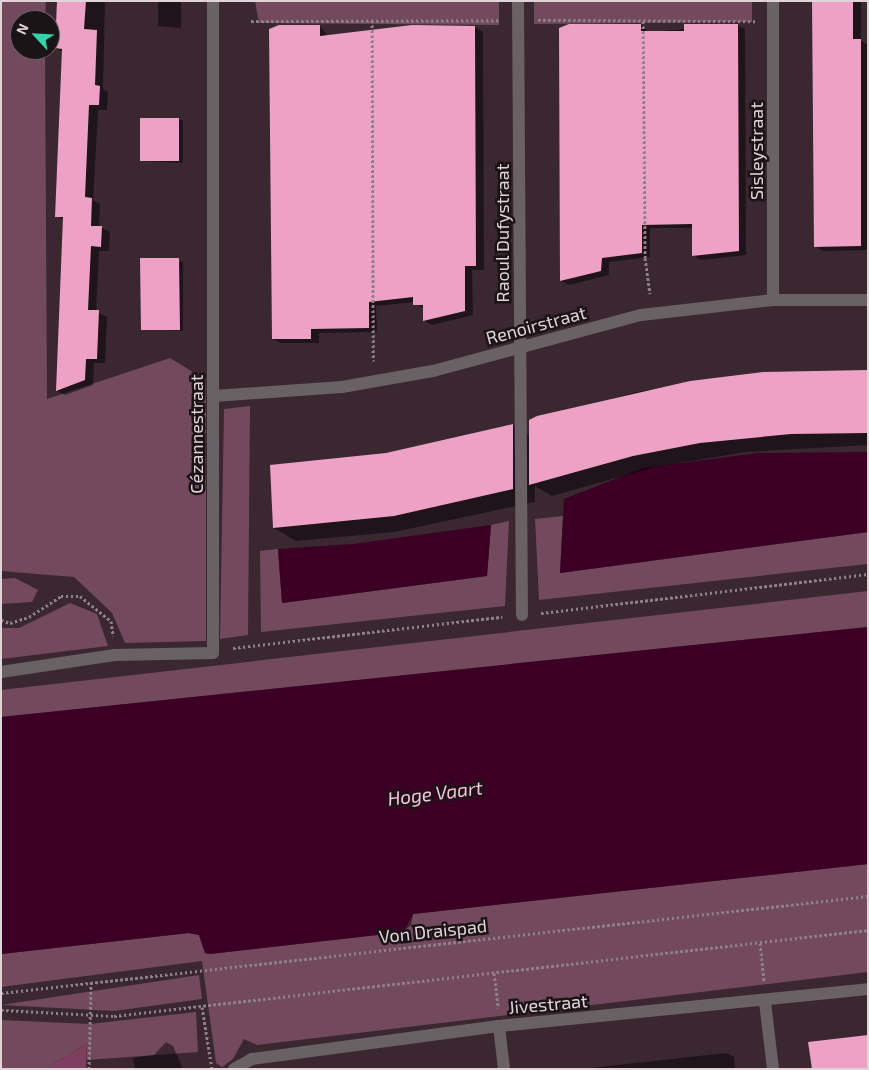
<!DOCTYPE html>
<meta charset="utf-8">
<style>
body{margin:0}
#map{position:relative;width:869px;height:1070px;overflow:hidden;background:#3a2730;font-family:"Exo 2",sans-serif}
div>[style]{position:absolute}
.green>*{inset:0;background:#73495d}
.forest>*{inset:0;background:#7e3e5f}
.water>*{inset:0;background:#3d0025}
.shadow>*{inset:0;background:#0007}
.building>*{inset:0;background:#eda2c5}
.path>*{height:3px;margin-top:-1.5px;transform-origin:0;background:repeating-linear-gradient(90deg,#8f7f86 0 2.5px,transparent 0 5px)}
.street>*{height:12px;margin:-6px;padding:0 6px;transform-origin:6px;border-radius:6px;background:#6a6165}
span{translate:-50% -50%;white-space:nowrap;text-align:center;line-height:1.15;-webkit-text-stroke:5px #1c1317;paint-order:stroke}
.street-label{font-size:18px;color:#e1d4d9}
.water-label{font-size:19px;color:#fdc1dd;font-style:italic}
.frame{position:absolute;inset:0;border:2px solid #e1d4d9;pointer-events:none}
.north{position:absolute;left:10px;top:10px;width:50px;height:50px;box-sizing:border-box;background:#1c1317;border:1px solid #6b6065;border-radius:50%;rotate:295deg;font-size:14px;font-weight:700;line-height:20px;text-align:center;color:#e1d4d9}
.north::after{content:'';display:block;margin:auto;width:18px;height:22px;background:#32d4a9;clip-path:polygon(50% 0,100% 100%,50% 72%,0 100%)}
</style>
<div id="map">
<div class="green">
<i style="clip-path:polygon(1px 1px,46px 1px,45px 20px,20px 20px,20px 50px,45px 50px,47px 399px,170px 358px,206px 380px,206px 641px,125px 643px,112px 613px,74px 577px,1px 571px)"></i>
<i style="clip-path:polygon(255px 1px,499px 1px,499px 25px,259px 23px)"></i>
<i style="clip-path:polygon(534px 1px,752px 1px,752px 22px,534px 24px)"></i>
<i style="clip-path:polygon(250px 406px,248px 635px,220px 639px,224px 409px)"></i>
<i style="clip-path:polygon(563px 516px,560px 573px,868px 532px,868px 564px,539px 600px,535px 519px)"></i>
<i style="clip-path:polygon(509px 521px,505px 606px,261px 632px,260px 551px,278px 549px,282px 603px,487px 576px,491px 525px)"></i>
<i style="clip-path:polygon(15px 578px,38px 590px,32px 602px,1px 604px,1px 579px)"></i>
<i style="clip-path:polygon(868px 591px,868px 627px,1px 717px,1px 690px)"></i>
<i style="clip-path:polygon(70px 603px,97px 614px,108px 646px,1px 659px,1px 628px,19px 628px)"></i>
<i style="clip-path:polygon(868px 864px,868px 972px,257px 1045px,244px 1039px,233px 1059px,222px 1067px,216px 1063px,202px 961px,1px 987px,1px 954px,189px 933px,199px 935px,205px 953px,210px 954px,402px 932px,411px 925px,413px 914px)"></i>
<i style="clip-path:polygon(199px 975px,202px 999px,114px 1011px,1px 1005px)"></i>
<i style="clip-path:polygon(196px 1012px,198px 1052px,87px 1060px,87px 1044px,45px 1069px,1px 1069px,1px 1020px,90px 1024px)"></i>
</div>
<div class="forest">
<i style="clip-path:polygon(87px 1044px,86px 1069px,45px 1069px)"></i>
</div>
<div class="water">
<i style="clip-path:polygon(868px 452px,868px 532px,560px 573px,564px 499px,643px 468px,757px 453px)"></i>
<i style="clip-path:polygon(491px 525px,487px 576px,282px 603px,278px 549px,353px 544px)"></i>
<i style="clip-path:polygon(868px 627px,868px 864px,413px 914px,404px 932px,210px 954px,205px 953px,199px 935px,189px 933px,1px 954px,1px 717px)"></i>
</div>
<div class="shadow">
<i style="clip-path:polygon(58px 1px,105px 1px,103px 89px,108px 92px,107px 110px,98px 110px,93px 200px,100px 204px,99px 227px,110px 232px,109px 251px,99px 251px,96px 312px,107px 317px,105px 363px,94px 363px,93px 385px,65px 395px,57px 391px,64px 220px,57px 216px,63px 52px,56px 48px)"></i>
<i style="clip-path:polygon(158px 1px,181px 1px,181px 28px,158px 26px)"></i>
<i style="clip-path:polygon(814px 1px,861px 1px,861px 41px,868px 45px,868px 250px,823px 251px,815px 246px)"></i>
<i style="clip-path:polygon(641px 25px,649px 32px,737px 25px,745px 29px,746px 255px,701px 260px,693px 255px,693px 228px,650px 228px,650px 257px,609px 262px,609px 275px,569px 285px,561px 281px)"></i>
<i style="clip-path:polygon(320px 26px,328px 36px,475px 27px,483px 32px,484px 270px,472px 270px,473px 315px,432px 325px,425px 321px,425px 309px,414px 302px,376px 306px,377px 332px,319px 333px,319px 343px,281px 343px,273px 339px)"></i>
<i style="clip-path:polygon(179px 119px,183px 121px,183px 163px,141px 161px)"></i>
<i style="clip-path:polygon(141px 260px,183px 262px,183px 331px,142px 329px)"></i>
<i style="clip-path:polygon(868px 373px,868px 445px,746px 452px,655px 467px,552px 496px,535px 486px,535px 502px,394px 532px,296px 541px,274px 528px,386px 455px,512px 425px,530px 436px,556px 412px,642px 391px,739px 376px)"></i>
<i style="clip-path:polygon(166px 1042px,173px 1046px,183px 1069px,135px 1069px,133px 1058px,154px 1055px)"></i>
<i style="clip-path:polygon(726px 1053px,734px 1057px,735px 1069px,581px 1069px)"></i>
</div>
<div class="building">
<i style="clip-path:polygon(57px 1px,86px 1px,84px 29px,97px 30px,95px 85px,100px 86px,99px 105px,89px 105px,85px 197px,92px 198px,91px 226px,102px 226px,101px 247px,91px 246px,88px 310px,99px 310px,97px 359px,86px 359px,85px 380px,56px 391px,63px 217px,55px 217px,62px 49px,55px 48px)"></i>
<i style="clip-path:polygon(812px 1px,853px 1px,853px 39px,861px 39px,861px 246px,814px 247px)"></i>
<i style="clip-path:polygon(569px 24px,641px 24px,641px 31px,684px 31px,684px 24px,738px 24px,739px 251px,692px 256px,692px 224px,642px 225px,642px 253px,602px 258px,601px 271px,560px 281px,559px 28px)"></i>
<i style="clip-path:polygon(279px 25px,320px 25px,320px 36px,412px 25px,475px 26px,476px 266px,465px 266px,465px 311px,423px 321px,423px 305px,413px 305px,413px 297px,369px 302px,369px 328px,311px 329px,311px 339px,272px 339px,269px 29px)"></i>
<i style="clip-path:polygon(140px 118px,179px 118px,179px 161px,140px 161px)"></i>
<i style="clip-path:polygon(140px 258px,179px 258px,180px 330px,141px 330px)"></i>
<i style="clip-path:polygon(868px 370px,868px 433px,791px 434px,700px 443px,633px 456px,529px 485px,529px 420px,537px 416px,690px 381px,763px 372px)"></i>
<i style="clip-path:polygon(513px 424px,513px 489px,394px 516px,273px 528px,270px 465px,386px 453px)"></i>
<i style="clip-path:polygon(868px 1035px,868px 1069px,812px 1069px,808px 1042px)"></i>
</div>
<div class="path">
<i style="left:372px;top:20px;width:341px;rotate:89.8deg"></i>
<i style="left:538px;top:20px;width:217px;rotate:0.3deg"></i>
<i style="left:251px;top:21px;width:249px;rotate:-0.2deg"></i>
<i style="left:643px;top:21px;width:237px;rotate:89.5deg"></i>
<i style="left:645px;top:258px;width:36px;rotate:82deg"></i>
<i style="left:541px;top:613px;width:329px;rotate:-6.8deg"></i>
<i style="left:1px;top:620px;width:9px;rotate:18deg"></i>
<i style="left:10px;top:623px;width:20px;rotate:-18deg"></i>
<i style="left:29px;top:617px;width:38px;rotate:-33deg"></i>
<i style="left:61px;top:596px;width:19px"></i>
<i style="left:80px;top:596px;width:40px;rotate:39deg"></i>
<i style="left:111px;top:621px;width:15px;rotate:82deg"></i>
<i style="left:233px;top:648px;width:271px;rotate:-6.6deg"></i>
<i style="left:760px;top:943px;width:38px;rotate:84deg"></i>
<i style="left:494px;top:973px;width:35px;rotate:83deg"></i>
<i style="left:1px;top:993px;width:872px;rotate:-6.38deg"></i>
<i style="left:202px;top:1007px;width:63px;rotate:80.8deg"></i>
<i style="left:1px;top:1010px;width:113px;rotate:3deg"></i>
<i style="left:114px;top:1016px;width:759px;rotate:-6.51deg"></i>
<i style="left:89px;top:1069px;width:86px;rotate:-88.7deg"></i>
</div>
<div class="street">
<i style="left:518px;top:1px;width:614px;rotate:89.63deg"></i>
<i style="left:773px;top:1px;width:299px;rotate:90deg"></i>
<i style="left:214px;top:396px;width:128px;rotate:-4deg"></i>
<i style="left:342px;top:387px;width:92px;rotate:-10deg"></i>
<i style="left:433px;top:371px;width:215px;rotate:-15.1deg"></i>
<i style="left:641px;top:315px;width:133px;rotate:-6.5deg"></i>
<i style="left:773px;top:300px;width:95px"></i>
<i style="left:1px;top:672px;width:115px;rotate:-8.5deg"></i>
<i style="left:115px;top:655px;width:98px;rotate:-1.2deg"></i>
<i style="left:213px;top:653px;width:652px;rotate:-90deg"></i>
<i style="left:765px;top:1002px;width:67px;rotate:83.2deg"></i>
<i style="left:499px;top:1026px;width:43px;rotate:83.4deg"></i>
<i style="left:234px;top:1069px;width:21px;rotate:-29deg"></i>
<i style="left:252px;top:1059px;width:249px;rotate:-7.6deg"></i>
<i style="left:499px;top:1026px;width:371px;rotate:-5.7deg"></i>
</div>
<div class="street-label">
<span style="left:756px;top:151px;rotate:-90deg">Sisleystraat</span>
<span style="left:502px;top:233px;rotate:-90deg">Raoul Dufystraat</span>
<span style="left:536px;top:325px;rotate:-15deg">Renoirstraat</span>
<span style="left:196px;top:434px;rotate:-90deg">Cézannestraat</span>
<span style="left:433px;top:931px;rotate:-6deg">Von Draispad</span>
<span style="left:548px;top:1004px;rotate:-5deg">Jivestraat</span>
</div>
<div class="water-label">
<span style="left:435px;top:793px;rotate:-7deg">Hoge Vaart</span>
</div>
<div class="frame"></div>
<div class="north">N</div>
</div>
